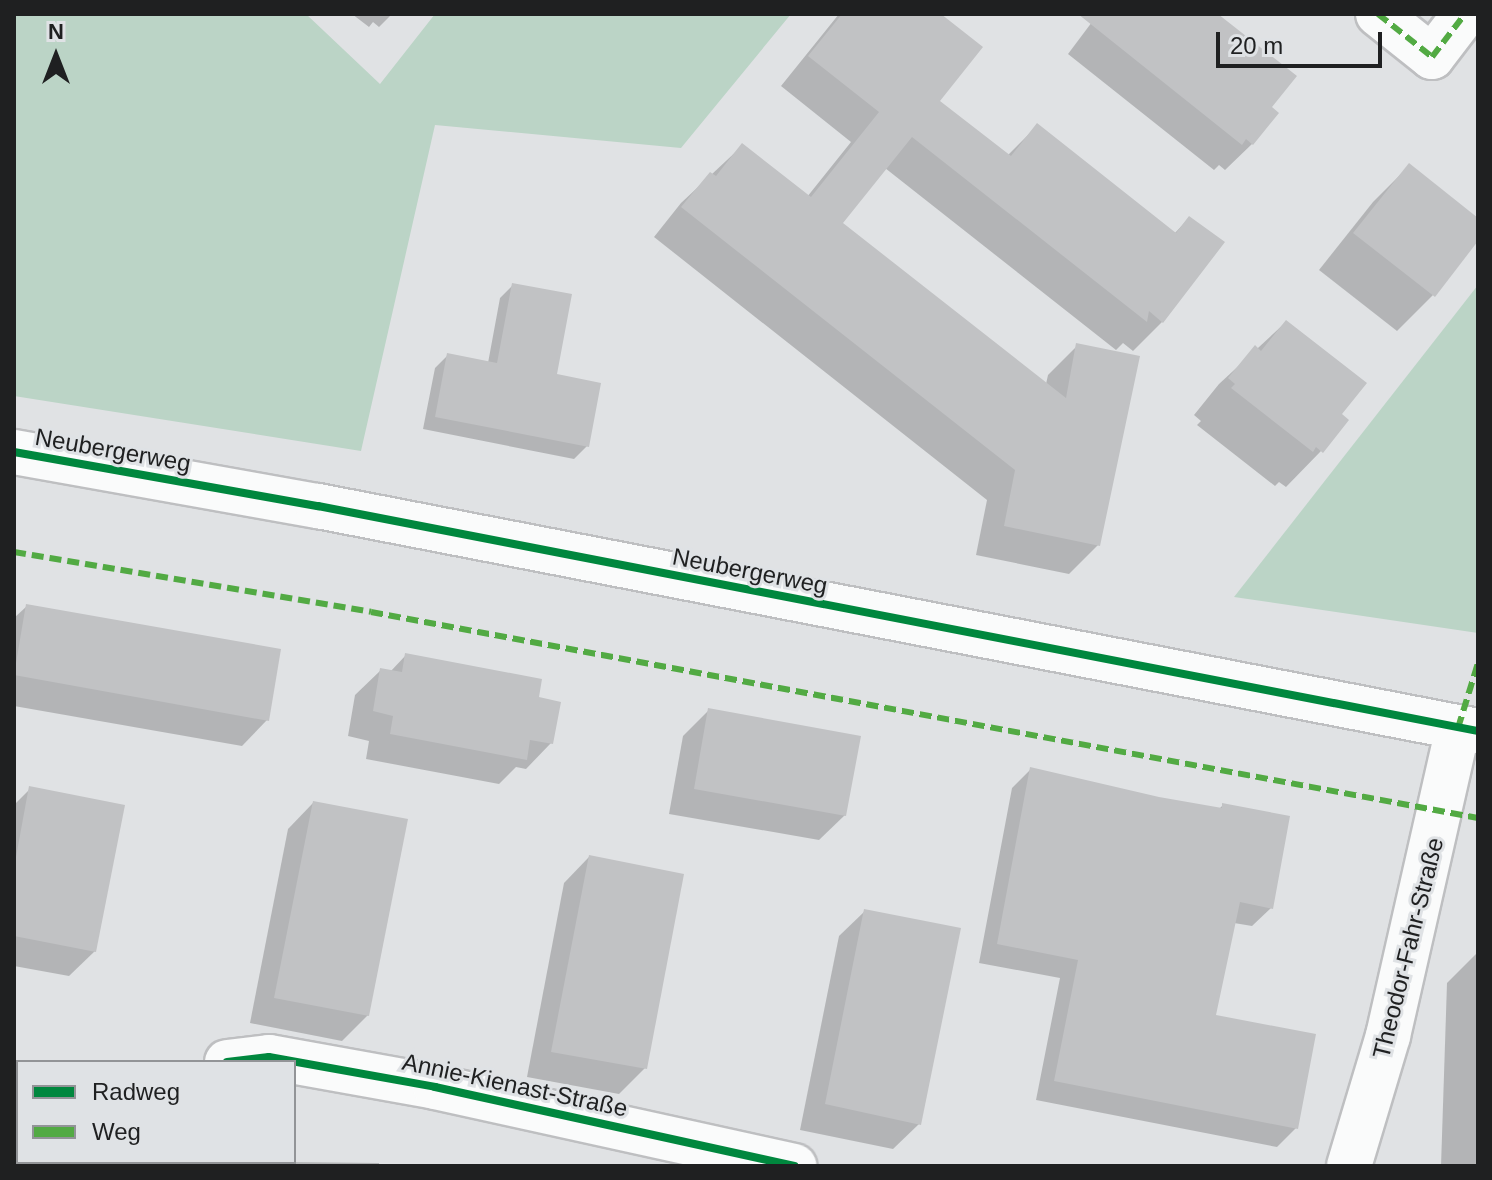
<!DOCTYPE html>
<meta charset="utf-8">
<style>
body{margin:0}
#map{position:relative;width:1492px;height:1180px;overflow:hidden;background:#e0e2e4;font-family:Helvetica,sans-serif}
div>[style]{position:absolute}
.green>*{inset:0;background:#bbd4c6}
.shadow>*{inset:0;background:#0003}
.building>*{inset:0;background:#c1c2c4}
.roads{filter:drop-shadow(2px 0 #bebfc1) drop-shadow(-2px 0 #bebfc1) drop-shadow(0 2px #bebfc1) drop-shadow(0 -2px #bebfc1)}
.minor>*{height:44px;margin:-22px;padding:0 22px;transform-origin:22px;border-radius:22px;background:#fafbfb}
.tertiary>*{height:44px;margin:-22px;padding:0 22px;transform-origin:22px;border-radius:22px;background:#fafbfb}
.quiet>*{height:6px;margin-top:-3px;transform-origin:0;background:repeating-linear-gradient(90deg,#52aa43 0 12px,transparent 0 18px)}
.cycleway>*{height:8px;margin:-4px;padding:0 4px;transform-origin:4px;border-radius:4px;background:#00873e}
span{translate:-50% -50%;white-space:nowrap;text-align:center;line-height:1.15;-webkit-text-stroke:6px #dfe2e5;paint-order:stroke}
.street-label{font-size:24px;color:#1f2021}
.frame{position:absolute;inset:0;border:16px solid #1f2021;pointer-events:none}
.legend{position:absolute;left:16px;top:1060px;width:280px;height:104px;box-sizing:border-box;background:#dfe2e5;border:2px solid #929497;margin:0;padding:10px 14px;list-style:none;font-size:24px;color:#1f2021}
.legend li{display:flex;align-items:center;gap:16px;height:40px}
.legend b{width:40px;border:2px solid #929497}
.north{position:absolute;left:16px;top:16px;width:80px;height:80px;-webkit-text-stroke:6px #dfe2e5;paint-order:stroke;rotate:0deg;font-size:22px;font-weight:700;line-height:32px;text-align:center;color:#1f2021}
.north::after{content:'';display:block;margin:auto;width:28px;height:36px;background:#1f2021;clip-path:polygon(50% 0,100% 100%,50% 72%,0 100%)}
.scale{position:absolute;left:1216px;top:32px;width:166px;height:36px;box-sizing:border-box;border:4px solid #1f2021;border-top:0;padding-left:10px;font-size:24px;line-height:28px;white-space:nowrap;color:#1f2021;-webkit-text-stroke:6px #dfe2e5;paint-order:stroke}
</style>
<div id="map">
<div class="green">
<i style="clip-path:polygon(14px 14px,306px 14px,380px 84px,435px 14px,791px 14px,681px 148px,435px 125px,361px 451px,14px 396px)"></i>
<i style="clip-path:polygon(1478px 285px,1478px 633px,1234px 597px)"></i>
</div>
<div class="shadow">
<i style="clip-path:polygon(352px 14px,392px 14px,379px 27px,373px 22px,369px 27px)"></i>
<i style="clip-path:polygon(839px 14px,895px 14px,938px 102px,1007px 156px,1037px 126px,1174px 234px,1189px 218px,1222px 243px,1162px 322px,1133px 351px,1123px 343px,1116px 350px,885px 168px,840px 223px,1046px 384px,1048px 375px,1077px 346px,1098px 545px,1069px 574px,976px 555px,987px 500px,654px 237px,681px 203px,742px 146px,807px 197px,851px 142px,781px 86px)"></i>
<i style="clip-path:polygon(1098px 14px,1215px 14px,1269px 107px,1252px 144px,1225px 170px,1219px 165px,1214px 170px,1068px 54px)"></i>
<i style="clip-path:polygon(1409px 166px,1478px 220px,1478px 238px,1433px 295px,1397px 331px,1319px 270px,1373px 202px)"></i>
<i style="clip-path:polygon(513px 285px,587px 446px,574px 459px,423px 429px,435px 368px,448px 355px,488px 363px,500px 298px)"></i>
<i style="clip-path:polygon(1286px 322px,1339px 414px,1321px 451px,1286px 487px,1279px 482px,1275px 486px,1197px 425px,1201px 421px,1194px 415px,1219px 384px)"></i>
<i style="clip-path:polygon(27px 606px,267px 720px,242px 746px,14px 706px,14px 618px)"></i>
<i style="clip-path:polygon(406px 655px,536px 699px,551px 743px,526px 769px,516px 767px,499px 784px,366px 759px,369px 741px,348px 736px,355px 695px,381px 670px,390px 672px)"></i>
<i style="clip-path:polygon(709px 710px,845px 815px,819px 840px,669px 814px,683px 736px)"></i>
<i style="clip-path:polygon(1031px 769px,1159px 799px,1218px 810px,1223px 805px,1271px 908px,1252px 926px,1234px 923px,1214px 1016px,1296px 1128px,1277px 1147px,1036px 1100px,1060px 978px,979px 963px,1012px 788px)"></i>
<i style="clip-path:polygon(30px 789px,95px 951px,69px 976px,14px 966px,14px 805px)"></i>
<i style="clip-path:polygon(313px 803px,368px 1015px,342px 1041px,250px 1023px,288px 829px)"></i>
<i style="clip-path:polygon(589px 857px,645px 1068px,619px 1094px,527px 1077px,564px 883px)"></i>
<i style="clip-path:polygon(865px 911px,919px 1124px,893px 1149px,800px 1130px,839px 936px)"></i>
<i style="clip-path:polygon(1478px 952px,1478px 1166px,1441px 1166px,1447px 983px)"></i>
<i style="clip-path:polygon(14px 1100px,18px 1101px,18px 1162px,77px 1162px,77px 1166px,14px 1166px)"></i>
<i style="clip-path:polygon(291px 1162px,379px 1163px,379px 1166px,287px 1166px)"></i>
</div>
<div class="building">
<i style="clip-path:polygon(842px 14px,941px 14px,983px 47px,940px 101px,1011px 156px,1037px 123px,1176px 233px,1189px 216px,1225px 242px,1163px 323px,1149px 311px,1147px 322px,912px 137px,843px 223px,1066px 398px,1076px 343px,1140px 356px,1100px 546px,1004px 526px,1015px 470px,681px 207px,710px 172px,716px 176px,742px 143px,811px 197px,879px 112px,808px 56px)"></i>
<i style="clip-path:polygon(1078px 14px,1218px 14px,1297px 76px,1272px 107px,1279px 113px,1253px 145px,1246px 139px,1242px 145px)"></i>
<i style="clip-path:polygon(1409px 163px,1478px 218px,1478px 241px,1435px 297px,1353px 233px)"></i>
<i style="clip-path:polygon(512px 283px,572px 294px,557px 374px,601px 383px,589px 447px,435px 417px,447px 353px,497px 363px)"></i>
<i style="clip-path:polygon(1286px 320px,1367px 383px,1342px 414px,1349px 420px,1323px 453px,1316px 447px,1313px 452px,1231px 388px,1235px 384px,1228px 378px,1255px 345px,1261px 351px)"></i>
<i style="clip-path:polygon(26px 604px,281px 649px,269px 721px,14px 675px)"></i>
<i style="clip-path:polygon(405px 653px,542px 679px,539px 697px,561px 702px,553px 744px,530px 740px,527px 760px,390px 734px,393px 716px,373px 711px,380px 668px,402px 672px)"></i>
<i style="clip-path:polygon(708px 708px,861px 736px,846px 816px,694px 789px)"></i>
<i style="clip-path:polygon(1030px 767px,1159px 797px,1222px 808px,1222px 803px,1290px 816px,1273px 909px,1240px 902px,1216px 1015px,1316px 1034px,1298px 1129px,1054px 1081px,1078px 960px,997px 944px)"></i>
<i style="clip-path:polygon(29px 786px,125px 805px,96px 952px,14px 936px,14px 868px)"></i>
<i style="clip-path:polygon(313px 801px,408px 819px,369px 1016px,274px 998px)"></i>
<i style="clip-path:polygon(589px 855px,684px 874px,647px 1069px,551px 1052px)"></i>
<i style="clip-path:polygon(864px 909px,961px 928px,921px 1125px,825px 1104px)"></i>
</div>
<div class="roads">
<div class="minor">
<i style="left:1378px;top:14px;width:69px;rotate:38.5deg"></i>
<i style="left:1432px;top:57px;width:54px;rotate:-52.5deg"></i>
<i style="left:227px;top:1062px;width:42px;rotate:-6.8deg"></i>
<i style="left:269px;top:1057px;width:169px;rotate:10.2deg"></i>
<i style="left:435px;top:1087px;width:368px;rotate:12.4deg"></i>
<i style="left:1349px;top:1166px;width:136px;rotate:-73.3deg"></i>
<i style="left:1388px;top:1036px;width:316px;rotate:-77.2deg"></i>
</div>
<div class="tertiary">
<i style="left:14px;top:452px;width:309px;rotate:10.1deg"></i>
<i style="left:318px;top:506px;width:1182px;rotate:10.98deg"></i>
</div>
</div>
<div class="quiet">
<i style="left:1378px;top:14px;width:69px;rotate:38.5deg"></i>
<i style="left:1432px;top:57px;width:54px;rotate:-52.5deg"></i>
<i style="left:14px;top:552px;width:362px;rotate:9.5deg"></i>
<i style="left:371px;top:612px;width:1126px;rotate:10.54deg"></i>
<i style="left:1458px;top:728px;width:68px;rotate:-72.9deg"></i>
</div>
<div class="cycleway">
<i style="left:14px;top:452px;width:309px;rotate:10.1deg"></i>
<i style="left:318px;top:506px;width:1182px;rotate:10.98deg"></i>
<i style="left:227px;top:1062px;width:42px;rotate:-6.8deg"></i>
<i style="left:269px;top:1057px;width:169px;rotate:10.2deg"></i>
<i style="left:435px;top:1087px;width:368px;rotate:12.4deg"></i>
</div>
<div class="street-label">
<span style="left:113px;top:450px;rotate:10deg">Neubergerweg</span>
<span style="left:750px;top:571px;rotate:11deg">Neubergerweg</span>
<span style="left:1408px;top:948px;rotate:-76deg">Theodor-Fahr-Straße</span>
<span style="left:515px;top:1085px;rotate:12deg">Annie-Kienast-Straße</span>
</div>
<div class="frame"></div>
<ul class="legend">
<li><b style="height:10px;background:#00873e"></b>Radweg</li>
<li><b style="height:10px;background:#52aa43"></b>Weg</li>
</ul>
<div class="north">N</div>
<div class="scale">20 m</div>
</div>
